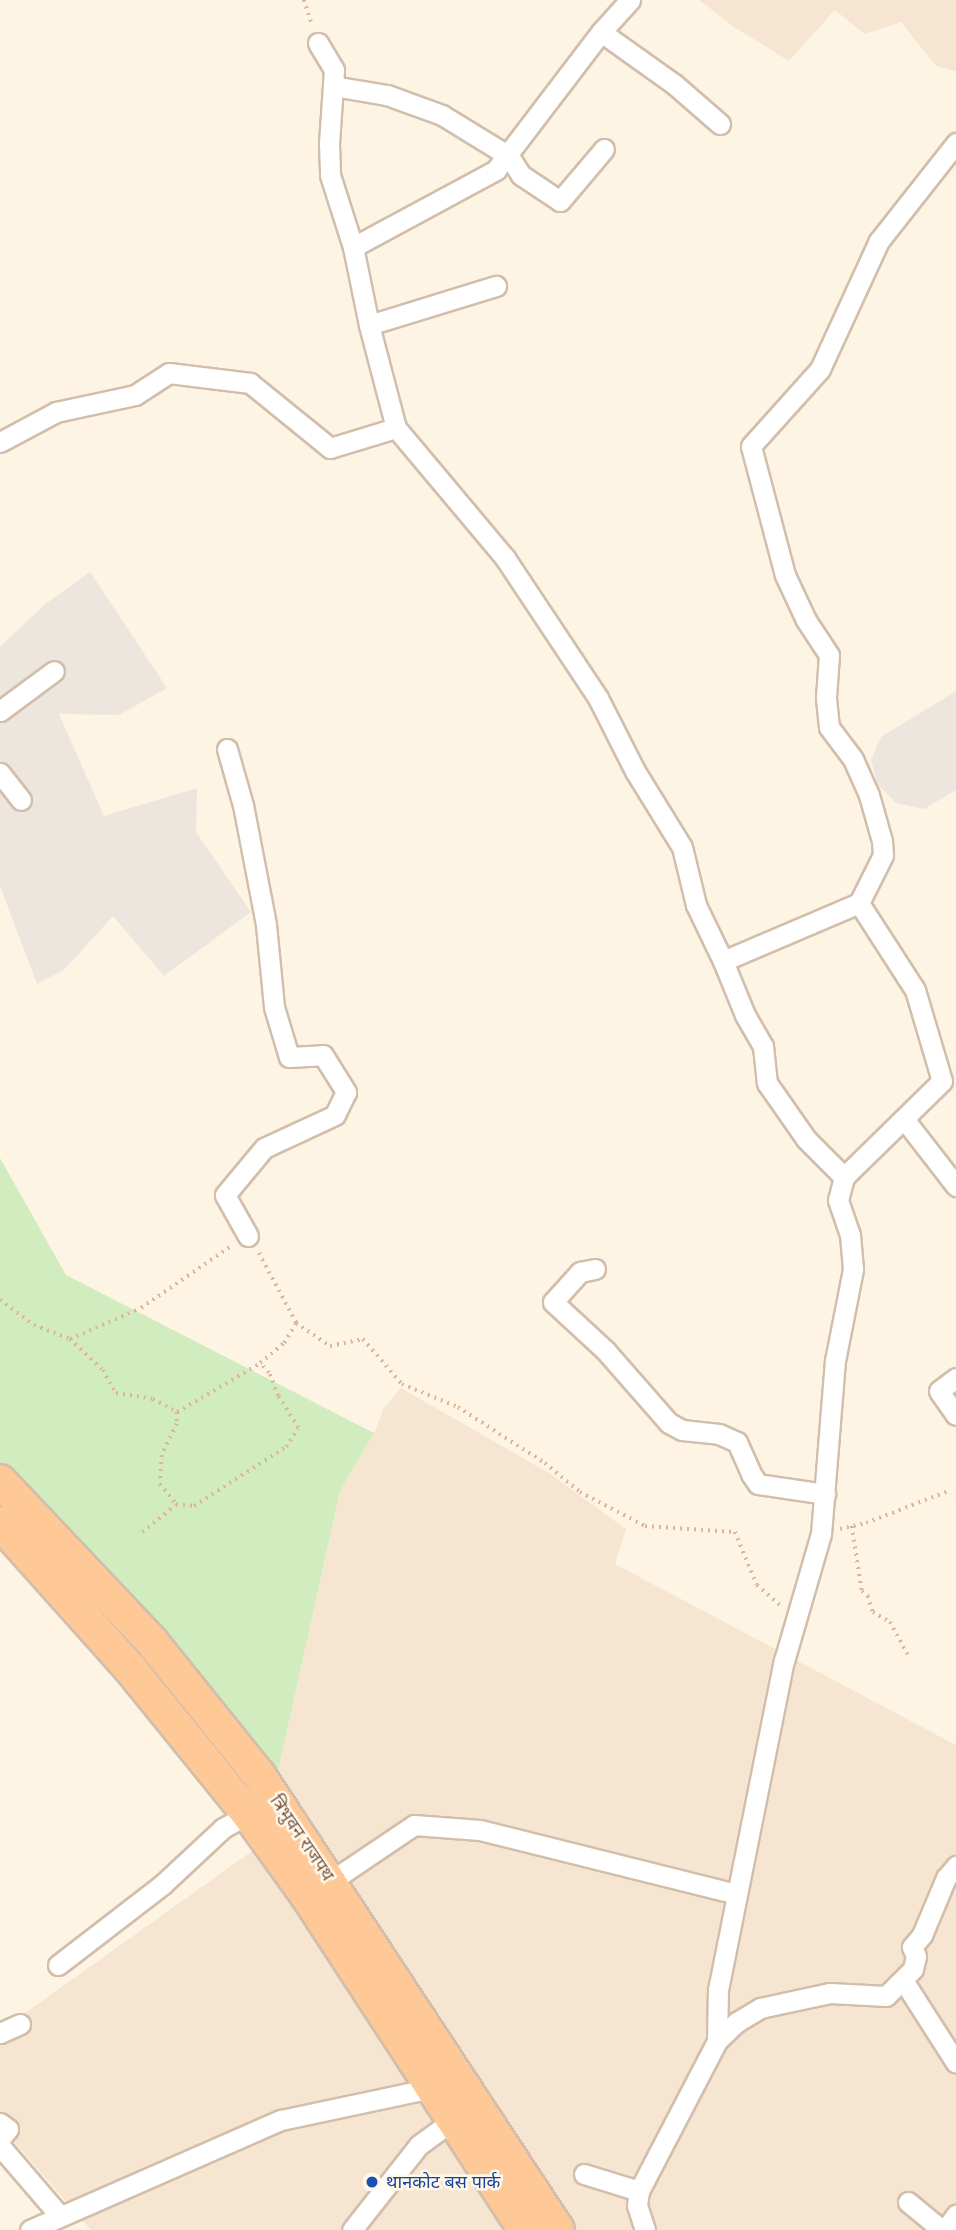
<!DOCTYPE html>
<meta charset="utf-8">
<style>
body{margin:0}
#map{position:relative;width:956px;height:2230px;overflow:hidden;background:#fef4e3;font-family:"Fira Sans","Noto Sans Devanagari",sans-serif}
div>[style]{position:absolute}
.residential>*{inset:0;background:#f6e6d1}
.industrial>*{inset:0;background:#ede6de}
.green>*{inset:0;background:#d1edc0}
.path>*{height:3.5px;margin-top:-1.75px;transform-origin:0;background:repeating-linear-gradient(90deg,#dbb69b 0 2px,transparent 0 7px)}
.roads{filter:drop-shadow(2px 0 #d2beab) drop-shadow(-2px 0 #d2beab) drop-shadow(0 2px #d2beab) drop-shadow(0 -2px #d2beab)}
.minor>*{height:19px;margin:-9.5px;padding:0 9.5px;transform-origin:9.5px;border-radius:9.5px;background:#fff}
.trunk>*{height:32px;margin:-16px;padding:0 16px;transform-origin:16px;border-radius:16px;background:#fec897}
.dots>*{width:19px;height:19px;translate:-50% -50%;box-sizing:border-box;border:4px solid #fff8eb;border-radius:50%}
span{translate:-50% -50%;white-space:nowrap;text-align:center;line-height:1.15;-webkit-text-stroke:5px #fff8eb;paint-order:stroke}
.street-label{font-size:18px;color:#785a47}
.transit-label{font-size:18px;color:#164399}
.left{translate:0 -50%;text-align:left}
</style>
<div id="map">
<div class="residential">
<i style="clip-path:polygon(699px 0,956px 0,956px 71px,936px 66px,901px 22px,865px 34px,835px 10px,789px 61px,734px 27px)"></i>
<i style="clip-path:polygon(401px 1388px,549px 1473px,626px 1529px,615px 1564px,956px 1745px,956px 2230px,91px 2230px,0 2126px,0 2031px,262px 1844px,340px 1491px,374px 1433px,384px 1408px)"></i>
</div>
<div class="industrial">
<i style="clip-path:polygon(90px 572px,167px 688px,119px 715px,59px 714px,104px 816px,197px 788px,196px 832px,251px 912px,164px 976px,113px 916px,65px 969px,37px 984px,0 886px,0 789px,3px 786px,0 780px,0 647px,44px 605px)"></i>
<i style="clip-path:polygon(956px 691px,956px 790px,924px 809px,896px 803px,878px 785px,871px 760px,881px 737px)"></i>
</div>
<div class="green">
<i style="clip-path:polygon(0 1158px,66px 1275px,374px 1433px,340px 1491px,262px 1844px,9px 1545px,0 1552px)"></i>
</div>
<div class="path">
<i style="left:304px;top:0;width:26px;rotate:72deg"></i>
<i style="left:0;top:1300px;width:42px;rotate:36.3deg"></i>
<i style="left:34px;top:1325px;width:39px;rotate:21deg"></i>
<i style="left:70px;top:1339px;width:45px;rotate:43.2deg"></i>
<i style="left:103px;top:1370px;width:26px;rotate:61deg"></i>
<i style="left:116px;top:1393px;width:37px;rotate:9deg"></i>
<i style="left:153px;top:1399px;width:27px;rotate:28deg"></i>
<i style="left:177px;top:1412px;width:12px;rotate:90deg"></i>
<i style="left:177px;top:1424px;width:34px;rotate:116deg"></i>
<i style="left:162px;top:1455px;width:29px;rotate:94deg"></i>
<i style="left:160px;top:1484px;width:26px;rotate:51deg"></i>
<i style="left:176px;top:1504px;width:18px;rotate:6deg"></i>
<i style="left:194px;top:1506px;width:109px;rotate:-32.7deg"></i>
<i style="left:286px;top:1447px;width:22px;rotate:-58deg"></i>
<i style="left:298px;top:1428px;width:38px;rotate:-122deg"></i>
<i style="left:278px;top:1396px;width:25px;rotate:-111deg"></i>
<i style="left:269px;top:1373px;width:13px;rotate:-132deg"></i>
<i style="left:260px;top:1363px;width:31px;rotate:-40deg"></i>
<i style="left:284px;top:1343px;width:23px;rotate:-59deg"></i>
<i style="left:296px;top:1323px;width:81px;rotate:-118.2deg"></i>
<i style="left:296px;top:1323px;width:41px;rotate:34.1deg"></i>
<i style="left:330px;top:1346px;width:34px;rotate:-12deg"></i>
<i style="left:363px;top:1339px;width:60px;rotate:49.1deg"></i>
<i style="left:402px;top:1384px;width:61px;rotate:22.3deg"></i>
<i style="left:458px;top:1407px;width:103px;rotate:32.8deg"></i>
<i style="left:545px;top:1463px;width:45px;rotate:39.6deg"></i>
<i style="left:580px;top:1492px;width:73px;rotate:27.6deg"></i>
<i style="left:645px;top:1526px;width:90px;rotate:3.8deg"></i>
<i style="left:735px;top:1532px;width:57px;rotate:67.5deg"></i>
<i style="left:757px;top:1585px;width:32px;rotate:41deg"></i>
<i style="left:70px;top:1339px;width:77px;rotate:-23.6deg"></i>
<i style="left:141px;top:1308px;width:109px;rotate:-34.6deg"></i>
<i style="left:177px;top:1412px;width:95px;rotate:-30.3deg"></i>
<i style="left:852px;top:1526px;width:66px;rotate:81.3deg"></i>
<i style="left:862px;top:1591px;width:8px;rotate:40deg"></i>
<i style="left:868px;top:1596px;width:17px;rotate:73deg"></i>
<i style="left:873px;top:1612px;width:20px;rotate:30deg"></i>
<i style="left:890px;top:1622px;width:38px;rotate:61deg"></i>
<i style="left:840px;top:1529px;width:27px;rotate:-13deg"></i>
<i style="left:866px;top:1523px;width:86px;rotate:-21.2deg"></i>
<i style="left:142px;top:1532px;width:43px;rotate:-38.5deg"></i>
</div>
<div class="roads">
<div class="minor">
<i style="left:630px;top:0;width:43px;rotate:132.2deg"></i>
<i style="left:601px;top:32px;width:173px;rotate:127.3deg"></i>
<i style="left:496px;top:170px;width:162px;rotate:151.7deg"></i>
<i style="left:353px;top:247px;width:80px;rotate:78.4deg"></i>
<i style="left:369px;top:325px;width:106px;rotate:75.3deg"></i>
<i style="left:396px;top:428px;width:170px;rotate:50deg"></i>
<i style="left:505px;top:558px;width:168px;rotate:56.4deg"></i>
<i style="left:598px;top:698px;width:82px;rotate:63.1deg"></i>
<i style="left:635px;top:771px;width:89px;rotate:58.3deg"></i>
<i style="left:682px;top:847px;width:60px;rotate:76.4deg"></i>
<i style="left:696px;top:905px;width:62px;rotate:64.3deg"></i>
<i style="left:723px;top:961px;width:148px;rotate:-23.1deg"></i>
<i style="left:601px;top:32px;width:90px;rotate:35.5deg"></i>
<i style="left:674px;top:84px;width:61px;rotate:41deg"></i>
<i style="left:318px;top:43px;width:31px;rotate:59deg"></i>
<i style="left:334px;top:70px;width:73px;rotate:93.9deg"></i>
<i style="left:329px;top:143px;width:32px;rotate:88deg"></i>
<i style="left:330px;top:175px;width:76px;rotate:72.3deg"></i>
<i style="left:333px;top:86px;width:55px;rotate:9.5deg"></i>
<i style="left:387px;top:95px;width:59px;rotate:20deg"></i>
<i style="left:442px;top:115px;width:79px;rotate:31.5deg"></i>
<i style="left:509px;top:156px;width:22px;rotate:58deg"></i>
<i style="left:521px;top:175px;width:47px;rotate:33.7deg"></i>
<i style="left:560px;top:201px;width:68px;rotate:-49.8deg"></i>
<i style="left:369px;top:325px;width:133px;rotate:-17.1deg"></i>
<i style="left:0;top:442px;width:64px;rotate:-28.2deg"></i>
<i style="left:56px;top:412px;width:81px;rotate:-12.1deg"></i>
<i style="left:135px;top:395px;width:40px;rotate:-32.9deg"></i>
<i style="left:169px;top:373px;width:82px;rotate:7deg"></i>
<i style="left:250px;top:383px;width:103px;rotate:39.1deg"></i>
<i style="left:330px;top:448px;width:69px;rotate:-16.9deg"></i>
<i style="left:0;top:711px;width:67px;rotate:-36.5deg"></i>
<i style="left:227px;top:749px;width:58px;rotate:74.1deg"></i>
<i style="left:243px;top:805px;width:122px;rotate:79.1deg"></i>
<i style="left:266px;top:925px;width:82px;rotate:84.4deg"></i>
<i style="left:274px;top:1007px;width:52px;rotate:73.3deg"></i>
<i style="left:289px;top:1057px;width:34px;rotate:-3deg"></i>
<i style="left:323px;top:1055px;width:44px;rotate:58.1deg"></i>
<i style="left:346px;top:1092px;width:25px;rotate:116deg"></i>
<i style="left:335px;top:1115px;width:78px;rotate:155.1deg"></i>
<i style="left:264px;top:1148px;width:61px;rotate:129.7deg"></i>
<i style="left:225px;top:1195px;width:47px;rotate:60.7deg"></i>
<i style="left:0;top:773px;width:34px;rotate:52deg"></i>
<i style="left:723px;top:961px;width:58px;rotate:67.8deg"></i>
<i style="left:745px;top:1015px;width:36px;rotate:60deg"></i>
<i style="left:763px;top:1046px;width:37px;rotate:84deg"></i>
<i style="left:767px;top:1083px;width:68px;rotate:55.1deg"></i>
<i style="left:806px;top:1139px;width:54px;rotate:45deg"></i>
<i style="left:904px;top:1119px;width:85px;rotate:52.2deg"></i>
<i style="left:595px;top:1269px;width:15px;rotate:169deg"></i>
<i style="left:580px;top:1272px;width:40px;rotate:132deg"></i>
<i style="left:553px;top:1302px;width:71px;rotate:42.7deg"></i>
<i style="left:605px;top:1350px;width:97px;rotate:48.8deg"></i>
<i style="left:669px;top:1423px;width:15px;rotate:28deg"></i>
<i style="left:682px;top:1430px;width:37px;rotate:6deg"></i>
<i style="left:719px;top:1434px;width:20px;rotate:24deg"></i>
<i style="left:737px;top:1442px;width:35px;rotate:66deg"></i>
<i style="left:751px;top:1474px;width:12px;rotate:55deg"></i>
<i style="left:758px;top:1484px;width:68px;rotate:8.5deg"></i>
<i style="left:956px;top:1378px;width:21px;rotate:143deg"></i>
<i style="left:939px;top:1391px;width:29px;rotate:55deg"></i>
<i style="left:331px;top:1881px;width:100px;rotate:-34deg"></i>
<i style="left:414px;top:1825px;width:66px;rotate:4.3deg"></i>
<i style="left:480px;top:1830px;width:264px;rotate:14deg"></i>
<i style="left:58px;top:1965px;width:133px;rotate:-37.6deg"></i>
<i style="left:163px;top:1884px;width:82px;rotate:-43deg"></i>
<i style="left:223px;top:1828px;width:29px;rotate:-29deg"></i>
<i style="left:903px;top:1980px;width:98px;rotate:57.4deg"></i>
<i style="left:0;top:2033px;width:22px;rotate:-24deg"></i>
<i style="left:717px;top:2041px;width:51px;rotate:-88.9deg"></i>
<i style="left:718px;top:1990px;width:336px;rotate:-78.7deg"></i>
<i style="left:784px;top:1661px;width:132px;rotate:-73.8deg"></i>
<i style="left:821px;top:1534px;width:174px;rotate:-85.4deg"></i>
<i style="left:835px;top:1361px;width:94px;rotate:-78.9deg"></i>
<i style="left:853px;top:1269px;width:34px;rotate:-95deg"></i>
<i style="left:850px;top:1235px;width:37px;rotate:-109deg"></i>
<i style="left:838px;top:1200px;width:24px;rotate:-75deg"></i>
<i style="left:844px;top:1177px;width:137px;rotate:-44.4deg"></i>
<i style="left:942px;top:1081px;width:95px;rotate:-106.5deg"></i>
<i style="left:915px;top:990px;width:103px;rotate:-122.8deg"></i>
<i style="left:859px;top:903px;width:54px;rotate:-63.4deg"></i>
<i style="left:883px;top:855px;width:14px;rotate:-94deg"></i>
<i style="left:882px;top:841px;width:48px;rotate:-105.8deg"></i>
<i style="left:869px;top:795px;width:39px;rotate:-114deg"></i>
<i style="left:853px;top:759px;width:40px;rotate:-127deg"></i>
<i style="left:829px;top:727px;width:30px;rotate:-96deg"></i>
<i style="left:826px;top:697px;width:42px;rotate:-85.9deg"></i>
<i style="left:829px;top:655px;width:42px;rotate:-123.3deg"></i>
<i style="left:806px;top:620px;width:50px;rotate:-115deg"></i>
<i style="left:785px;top:575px;width:133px;rotate:-104.8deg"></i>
<i style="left:751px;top:446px;width:103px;rotate:-48.1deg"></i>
<i style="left:820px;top:369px;width:141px;rotate:-65.3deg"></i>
<i style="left:879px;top:241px;width:125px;rotate:-51.8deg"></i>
<i style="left:0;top:2123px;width:10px;rotate:37deg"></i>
<i style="left:8px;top:2129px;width:13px;rotate:129deg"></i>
<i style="left:0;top:2146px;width:92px;rotate:49.4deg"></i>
<i style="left:584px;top:2174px;width:58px;rotate:17.2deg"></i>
<i style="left:908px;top:2202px;width:44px;rotate:39.5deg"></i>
<i style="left:30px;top:2230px;width:274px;rotate:-23.7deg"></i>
<i style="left:281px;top:2120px;width:153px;rotate:-12deg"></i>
<i style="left:352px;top:2230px;width:108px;rotate:-51.8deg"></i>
<i style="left:419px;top:2145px;width:51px;rotate:-36.2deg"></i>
<i style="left:645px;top:2230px;width:26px;rotate:-108deg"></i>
<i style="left:637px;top:2205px;width:14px;rotate:-82deg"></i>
<i style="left:639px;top:2191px;width:169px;rotate:-62.5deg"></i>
<i style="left:717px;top:2041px;width:28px;rotate:-44deg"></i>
<i style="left:737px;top:2022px;width:27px;rotate:-31deg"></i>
<i style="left:760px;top:2008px;width:72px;rotate:-12.1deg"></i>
<i style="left:830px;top:1993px;width:56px;rotate:3.1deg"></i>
<i style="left:886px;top:1996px;width:38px;rotate:-45deg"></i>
<i style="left:913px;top:1969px;width:13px;rotate:-77deg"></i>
<i style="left:916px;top:1956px;width:10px;rotate:-114deg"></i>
<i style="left:912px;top:1947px;width:16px;rotate:-50deg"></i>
<i style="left:922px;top:1935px;width:62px;rotate:-67.2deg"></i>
<i style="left:946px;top:1878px;width:16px;rotate:-50deg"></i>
<i style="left:945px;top:2230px;width:19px;rotate:-54deg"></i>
</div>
<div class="trunk">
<i style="left:0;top:1481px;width:221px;rotate:46.6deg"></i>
<i style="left:152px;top:1642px;width:171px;rotate:51.2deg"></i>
<i style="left:259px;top:1775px;width:544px;rotate:56.69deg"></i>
<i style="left:0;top:1523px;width:200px;rotate:48.2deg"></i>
<i style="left:133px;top:1672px;width:183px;rotate:51deg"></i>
<i style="left:248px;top:1814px;width:101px;rotate:54.3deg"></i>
<i style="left:307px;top:1896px;width:399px;rotate:56.9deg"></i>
</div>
</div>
<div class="dots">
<i style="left:372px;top:2182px;background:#1a4fb4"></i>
</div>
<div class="street-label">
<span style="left:302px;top:1838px;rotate:56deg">त्रिभुवन राजपथ</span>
</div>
<div class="transit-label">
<span class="left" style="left:386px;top:2182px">थानकोट बस पार्क</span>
</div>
</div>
